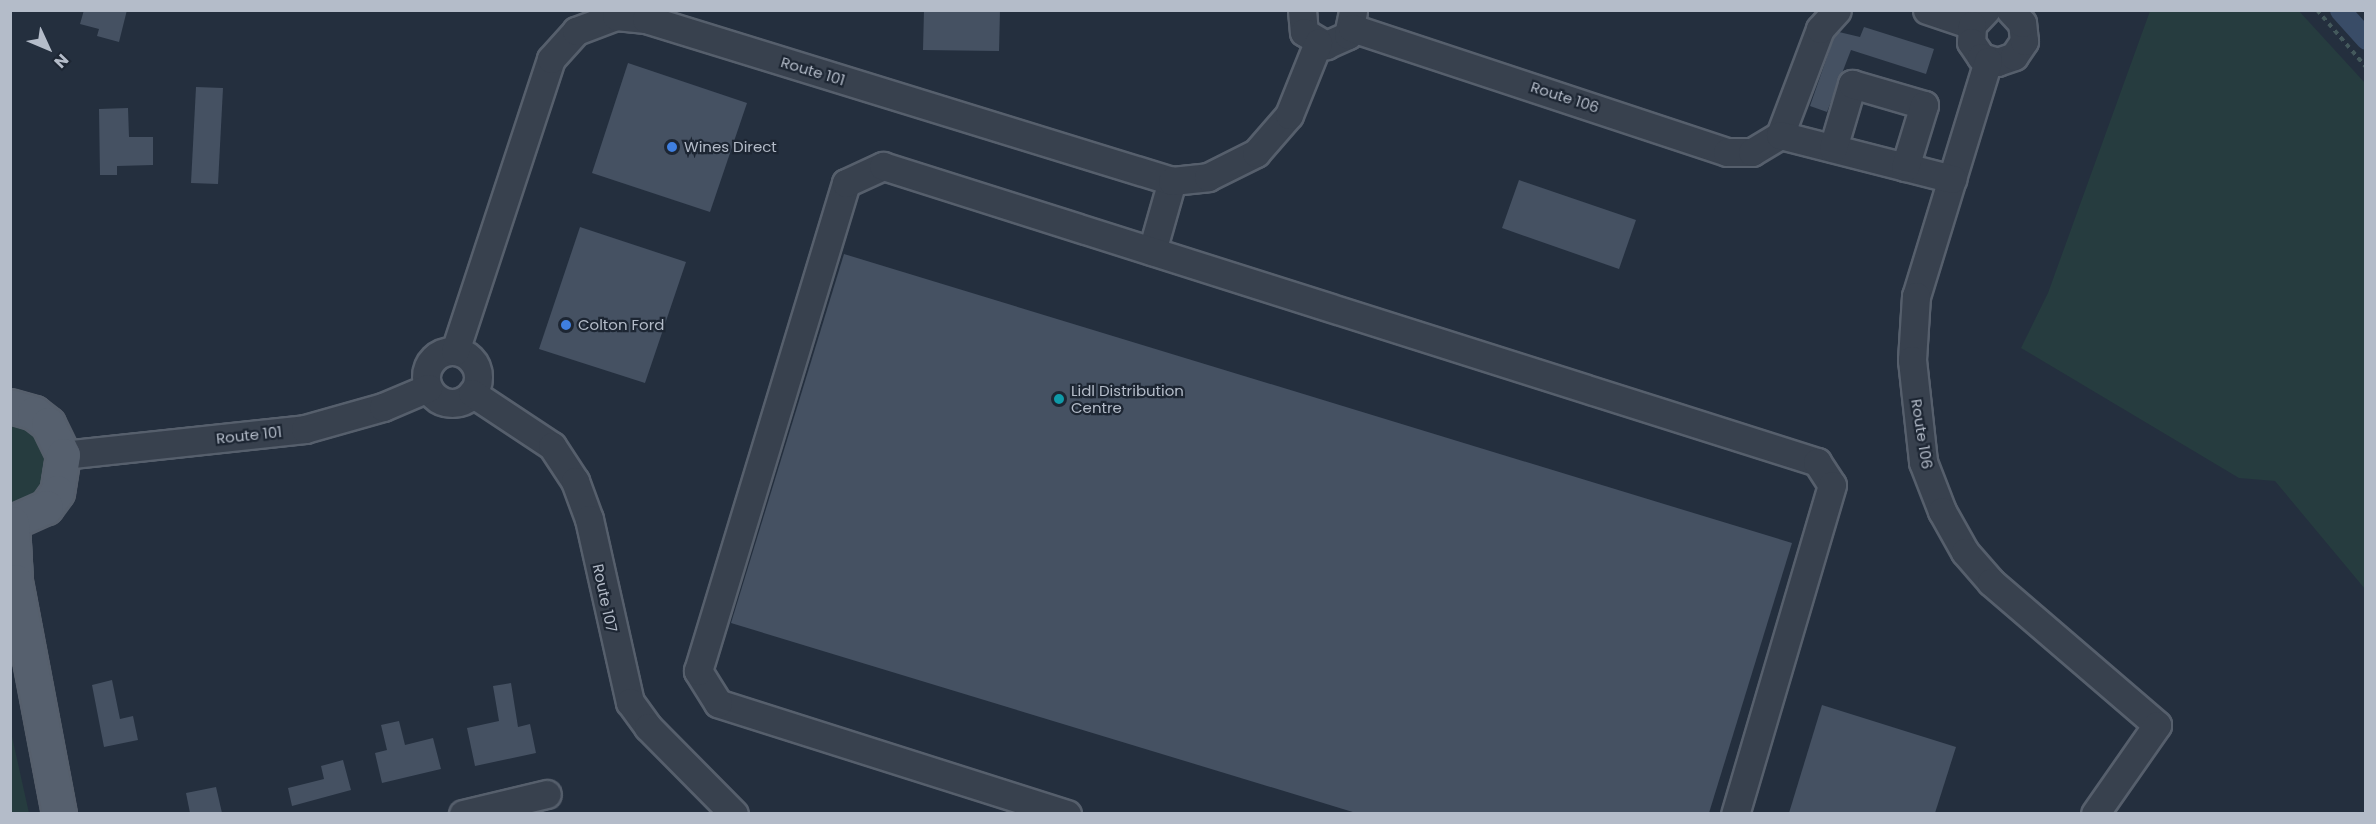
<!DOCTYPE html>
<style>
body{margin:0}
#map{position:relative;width:2376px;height:824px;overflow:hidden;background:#242f3e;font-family:Poppins,sans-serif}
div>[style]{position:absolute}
.green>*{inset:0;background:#263c3f}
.canal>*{height:21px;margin:-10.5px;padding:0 10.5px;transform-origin:10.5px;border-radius:10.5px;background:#394c67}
.building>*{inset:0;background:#455162}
.path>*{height:4px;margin-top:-2px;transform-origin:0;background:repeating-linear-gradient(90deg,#44595c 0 4.5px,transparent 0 9px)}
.roads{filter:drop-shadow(2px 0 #565f6c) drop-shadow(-2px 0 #565f6c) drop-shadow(0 2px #565f6c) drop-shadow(0 -2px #565f6c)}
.minor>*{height:27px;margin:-13.5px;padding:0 13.5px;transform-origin:13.5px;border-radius:13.5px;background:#38414e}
.minor>.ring{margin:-13.5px;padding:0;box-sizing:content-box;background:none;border:27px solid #38414e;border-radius:50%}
.major>*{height:33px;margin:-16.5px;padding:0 16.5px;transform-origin:16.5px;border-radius:16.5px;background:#56606e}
.dots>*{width:16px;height:16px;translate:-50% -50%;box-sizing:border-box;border:3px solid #1d2633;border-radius:50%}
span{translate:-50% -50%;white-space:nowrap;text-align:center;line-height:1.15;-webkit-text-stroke:4.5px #1d2633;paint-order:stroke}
.street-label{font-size:15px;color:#b4bcc9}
.poi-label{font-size:15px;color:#b4bcc9}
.left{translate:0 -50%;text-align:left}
.frame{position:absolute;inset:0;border:12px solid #b4bcc9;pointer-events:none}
.north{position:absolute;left:18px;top:18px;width:60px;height:60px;-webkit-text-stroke:4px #1d2633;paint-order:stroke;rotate:134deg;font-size:16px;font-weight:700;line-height:24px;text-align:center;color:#b4bcc9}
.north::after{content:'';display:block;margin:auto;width:21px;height:27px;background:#b4bcc9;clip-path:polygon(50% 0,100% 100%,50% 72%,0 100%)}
</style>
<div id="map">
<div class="green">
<i style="clip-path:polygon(2150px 11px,2299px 11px,2365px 83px,2365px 589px,2275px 481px,2239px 478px,2021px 348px,2048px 293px)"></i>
<i style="clip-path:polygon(10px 418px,30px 425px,49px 448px,44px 493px,10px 512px)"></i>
<i style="clip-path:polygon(11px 732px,29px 813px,11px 813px)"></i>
</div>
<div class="canal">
<i style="left:2340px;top:10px;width:39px;rotate:48deg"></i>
</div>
<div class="building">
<i style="clip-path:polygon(84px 10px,127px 10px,119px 42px,97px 36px,99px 29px,80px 24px)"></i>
<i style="clip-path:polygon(924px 10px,1000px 10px,999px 51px,923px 50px)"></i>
<i style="clip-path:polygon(1864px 27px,1934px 49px,1926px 74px,1851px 50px,1827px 112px,1810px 106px,1834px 37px,1839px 32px,1860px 37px)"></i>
<i style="clip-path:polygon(628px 63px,747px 103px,710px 212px,592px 173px)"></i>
<i style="clip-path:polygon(196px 87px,223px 88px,218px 184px,191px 183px)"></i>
<i style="clip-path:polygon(128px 108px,129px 137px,153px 137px,153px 165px,117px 166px,117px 175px,100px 175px,99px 109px)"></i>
<i style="clip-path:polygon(1519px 180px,1636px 220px,1619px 269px,1502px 228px)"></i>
<i style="clip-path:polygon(580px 227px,686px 262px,645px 383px,539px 349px)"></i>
<i style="clip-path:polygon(844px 254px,1792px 543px,1709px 813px,1356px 813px,731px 623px)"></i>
<i style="clip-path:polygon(112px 680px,120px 719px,133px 716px,138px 740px,104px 747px,92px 685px)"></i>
<i style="clip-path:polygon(511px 683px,518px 727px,530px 724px,536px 753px,475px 766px,467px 728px,499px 721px,493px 686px)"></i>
<i style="clip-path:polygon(1822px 705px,1956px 747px,1935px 813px,1789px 813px)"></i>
<i style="clip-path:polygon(399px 721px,405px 745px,433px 738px,441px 769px,382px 783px,375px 753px,387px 750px,381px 725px)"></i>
<i style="clip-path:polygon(343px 760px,351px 790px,292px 806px,288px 788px,324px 779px,321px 766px)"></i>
<i style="clip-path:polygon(216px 787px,222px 813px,190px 813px,186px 793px)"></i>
</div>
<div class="path">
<i style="left:2317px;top:10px;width:75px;rotate:49.3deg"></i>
</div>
<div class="roads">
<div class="minor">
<i style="left:1302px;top:10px;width:22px;rotate:85deg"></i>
<i style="left:1304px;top:32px;width:26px;rotate:31deg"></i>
<i style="left:1326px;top:45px;width:24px;rotate:-24deg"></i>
<i style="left:1348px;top:35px;width:24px;rotate:-78deg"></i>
<i style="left:1927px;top:10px;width:47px;rotate:18.4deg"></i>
<i style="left:1986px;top:10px;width:21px;rotate:133deg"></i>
<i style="left:1972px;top:25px;width:17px;rotate:93deg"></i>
<i style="left:1971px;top:42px;width:18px;rotate:56deg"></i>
<i style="left:1981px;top:57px;width:17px;rotate:17deg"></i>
<i style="left:1997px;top:62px;width:18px;rotate:-19deg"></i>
<i style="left:2014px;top:56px;width:18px;rotate:-56deg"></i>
<i style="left:2024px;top:41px;width:18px;rotate:-96deg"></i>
<i style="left:2022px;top:23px;width:18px;rotate:-133deg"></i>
<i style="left:1352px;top:28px;width:395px;rotate:18.3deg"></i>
<i style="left:1727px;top:152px;width:25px"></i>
<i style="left:1752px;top:152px;width:33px;rotate:-31deg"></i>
<i style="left:1780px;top:135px;width:113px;rotate:-69.3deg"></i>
<i style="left:1820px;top:29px;width:25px;rotate:-48deg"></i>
<i style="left:1988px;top:61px;width:246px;rotate:107deg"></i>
<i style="left:1916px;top:296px;width:64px;rotate:93.6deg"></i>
<i style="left:1912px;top:360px;width:103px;rotate:83.8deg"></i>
<i style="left:1923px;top:462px;width:53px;rotate:68.8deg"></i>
<i style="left:1942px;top:511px;width:47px;rotate:60.7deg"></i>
<i style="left:1965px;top:552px;width:40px;rotate:49deg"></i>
<i style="left:1991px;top:582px;width:219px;rotate:40.7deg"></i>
<i style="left:2157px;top:725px;width:108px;rotate:124.9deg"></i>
<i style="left:1780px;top:135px;width:178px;rotate:14.3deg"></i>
<i style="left:1833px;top:148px;width:67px;rotate:-73.5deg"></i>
<i style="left:1852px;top:84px;width:75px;rotate:16.3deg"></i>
<i style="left:1924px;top:105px;width:65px;rotate:107deg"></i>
<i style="left:1152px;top:251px;width:73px;rotate:-74.1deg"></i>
<i class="ring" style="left:426px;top:351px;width:25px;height:25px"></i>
<i style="left:455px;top:351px;width:307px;rotate:-71.8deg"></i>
<i style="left:551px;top:59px;width:38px;rotate:-48deg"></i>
<i style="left:576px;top:31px;width:43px;rotate:-20.6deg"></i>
<i style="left:616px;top:16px;width:30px;rotate:6deg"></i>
<i style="left:646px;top:19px;width:550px;rotate:17.12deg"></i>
<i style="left:1172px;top:181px;width:36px;rotate:-6deg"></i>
<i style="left:1208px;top:177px;width:54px;rotate:-26.6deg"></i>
<i style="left:1256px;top:153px;width:50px;rotate:-49deg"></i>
<i style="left:1289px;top:115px;width:78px;rotate:-68.1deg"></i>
<i style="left:472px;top:393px;width:96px;rotate:33.5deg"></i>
<i style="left:552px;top:446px;width:42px;rotate:56.7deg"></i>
<i style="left:575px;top:481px;width:40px;rotate:69.8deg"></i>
<i style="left:589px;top:519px;width:188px;rotate:77.4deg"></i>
<i style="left:630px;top:702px;width:31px;rotate:54deg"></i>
<i style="left:648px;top:727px;width:122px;rotate:45.3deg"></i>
<i style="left:63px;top:455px;width:243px;rotate:-6.1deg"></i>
<i style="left:305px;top:429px;width:81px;rotate:-15.8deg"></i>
<i style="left:383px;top:407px;width:49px;rotate:-22.9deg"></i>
<i style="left:463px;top:814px;width:86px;rotate:-13.4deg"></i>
<i style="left:1067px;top:814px;width:366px;rotate:-162.4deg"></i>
<i style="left:718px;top:703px;width:38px;rotate:-122deg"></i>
<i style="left:698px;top:671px;width:510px;rotate:-73.13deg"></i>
<i style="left:846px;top:183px;width:41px;rotate:-24.7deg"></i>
<i style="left:883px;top:166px;width:980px;rotate:17.58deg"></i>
<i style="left:1817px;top:462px;width:27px;rotate:57deg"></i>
<i style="left:1832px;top:485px;width:343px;rotate:106.4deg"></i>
</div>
<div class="major">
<i style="left:10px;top:406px;width:25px;rotate:16deg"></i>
<i style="left:34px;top:413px;width:18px;rotate:38deg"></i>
<i style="left:48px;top:424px;width:34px;rotate:64deg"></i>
<i style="left:63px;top:455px;width:37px;rotate:99deg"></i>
<i style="left:57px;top:492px;width:19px;rotate:126deg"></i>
<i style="left:46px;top:507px;width:39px;rotate:156deg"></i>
<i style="left:12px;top:523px;width:58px;rotate:87deg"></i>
<i style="left:15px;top:581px;width:237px;rotate:79.3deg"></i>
</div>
</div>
<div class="dots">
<i style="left:672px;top:147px;background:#3f7fe0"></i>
<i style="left:566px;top:325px;background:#3f7fe0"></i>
<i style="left:1059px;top:399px;background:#0f9aa8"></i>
</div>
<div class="street-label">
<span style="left:813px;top:71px;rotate:17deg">Route 101</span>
<span style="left:1565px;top:97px;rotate:18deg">Route 106</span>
<span style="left:1922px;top:434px;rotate:81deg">Route 106</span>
<span style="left:249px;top:435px;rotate:-6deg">Route 101</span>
<span style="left:605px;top:598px;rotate:78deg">Route 107</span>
</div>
<div class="poi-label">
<span class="left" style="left:684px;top:147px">Wines Direct</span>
<span class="left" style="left:578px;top:325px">Colton Ford</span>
<span class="left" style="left:1071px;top:399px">Lidl Distribution<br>Centre</span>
</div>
<div class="frame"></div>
<div class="north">N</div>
</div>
